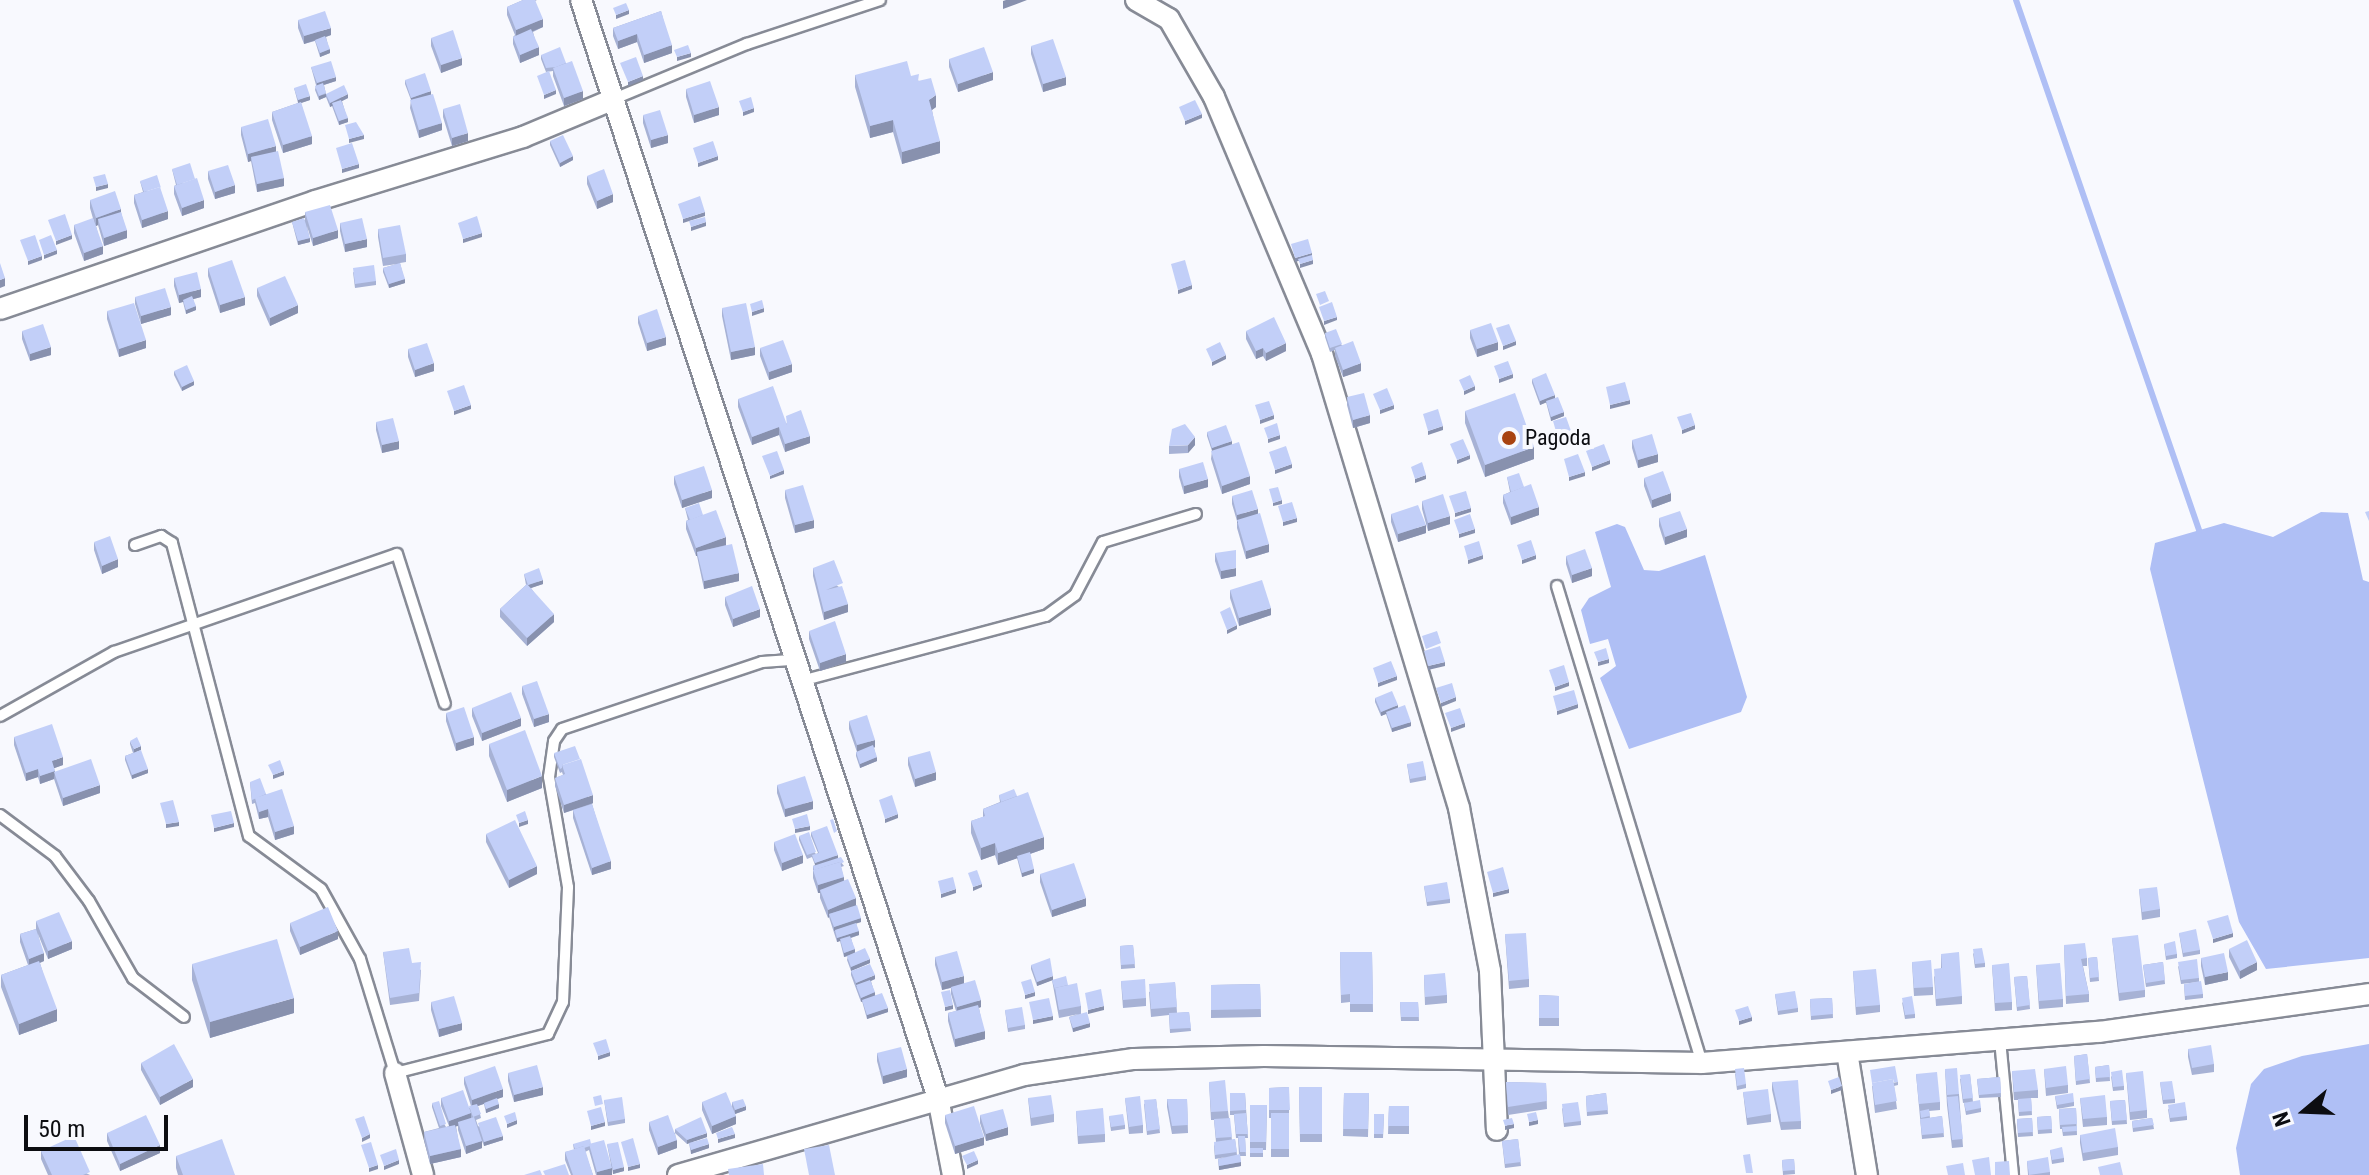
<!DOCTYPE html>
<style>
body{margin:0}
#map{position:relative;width:2369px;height:1175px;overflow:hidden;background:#f8f9fe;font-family:"Roboto Condensed",sans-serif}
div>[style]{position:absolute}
.water>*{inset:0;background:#afbff5}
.stream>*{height:6px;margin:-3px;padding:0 3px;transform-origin:3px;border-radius:3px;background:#afbff5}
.roads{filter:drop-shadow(2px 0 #878b96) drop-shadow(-2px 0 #878b96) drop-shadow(0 2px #878b96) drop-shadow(0 -2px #878b96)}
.lane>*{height:10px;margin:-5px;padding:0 5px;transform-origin:5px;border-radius:5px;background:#fff}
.street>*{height:20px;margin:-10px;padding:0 10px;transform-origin:10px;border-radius:10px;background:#fff}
.wall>*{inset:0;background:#a7b2d5}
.shaded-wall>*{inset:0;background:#8891ae}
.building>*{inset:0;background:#c2cff8}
.dots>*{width:22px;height:22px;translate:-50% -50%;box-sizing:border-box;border:4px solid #f8f9fe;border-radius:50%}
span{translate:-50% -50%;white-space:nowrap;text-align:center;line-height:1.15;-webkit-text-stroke:8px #f8f9fe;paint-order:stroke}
.poi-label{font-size:22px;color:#0c0d11}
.left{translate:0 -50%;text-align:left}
.north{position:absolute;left:2265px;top:1071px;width:80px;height:80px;-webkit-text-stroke:6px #f8f9fe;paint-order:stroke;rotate:251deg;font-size:22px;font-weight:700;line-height:32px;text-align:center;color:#0c0d11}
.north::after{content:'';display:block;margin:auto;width:28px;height:36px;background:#0c0d11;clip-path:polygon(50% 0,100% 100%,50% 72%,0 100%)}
.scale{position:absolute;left:24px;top:1115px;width:144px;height:36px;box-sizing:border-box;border:4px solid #0c0d11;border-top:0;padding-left:10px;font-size:24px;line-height:28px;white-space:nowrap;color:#0c0d11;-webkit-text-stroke:6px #f8f9fe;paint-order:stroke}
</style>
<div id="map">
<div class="water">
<i style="clip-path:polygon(2321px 512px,2348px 513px,2363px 580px,2369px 582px,2369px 958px,2266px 969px,2239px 922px,2150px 569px,2155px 543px,2224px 523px,2273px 537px)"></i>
<i style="clip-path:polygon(1617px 524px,1625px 527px,1644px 570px,1659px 571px,1705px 555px,1747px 697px,1741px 712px,1629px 749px,1600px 678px,1616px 666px,1608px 639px,1590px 644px,1581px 610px,1589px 598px,1611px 587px,1595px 532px)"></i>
<i style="clip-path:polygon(2369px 1044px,2369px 1175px,2240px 1175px,2236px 1148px,2251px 1084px,2264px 1069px,2302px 1056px)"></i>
</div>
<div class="stream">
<i style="left:2016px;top:0;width:561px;rotate:70.95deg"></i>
</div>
<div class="roads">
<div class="lane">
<i style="left:614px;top:99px;width:144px;rotate:-22.5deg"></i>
<i style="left:747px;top:44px;width:140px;rotate:-18.3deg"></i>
<i style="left:135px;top:545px;width:28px;rotate:-19deg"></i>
<i style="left:161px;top:536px;width:13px;rotate:32deg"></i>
<i style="left:172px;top:543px;width:303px;rotate:75.3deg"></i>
<i style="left:249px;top:836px;width:89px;rotate:36.4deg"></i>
<i style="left:321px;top:889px;width:80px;rotate:60.9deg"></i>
<i style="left:360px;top:959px;width:119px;rotate:72.9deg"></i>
<i style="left:395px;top:1073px;width:158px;rotate:-14.3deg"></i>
<i style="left:548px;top:1034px;width:35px;rotate:-65deg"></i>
<i style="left:563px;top:1002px;width:115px;rotate:-87.5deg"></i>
<i style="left:568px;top:887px;width:112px;rotate:-99.8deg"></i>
<i style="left:549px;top:777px;width:36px;rotate:-82deg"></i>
<i style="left:554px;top:741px;width:14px;rotate:-56deg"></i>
<i style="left:562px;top:729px;width:211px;rotate:-18.5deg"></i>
<i style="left:762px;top:662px;width:32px;rotate:-4deg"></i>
<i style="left:1557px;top:586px;width:499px;rotate:73.1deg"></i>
<i style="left:801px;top:681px;width:253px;rotate:-14.9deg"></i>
<i style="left:1046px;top:616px;width:36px;rotate:-36deg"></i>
<i style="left:1075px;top:595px;width:60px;rotate:-62.2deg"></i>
<i style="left:1103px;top:542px;width:97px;rotate:-16.8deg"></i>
<i style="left:0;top:716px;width:131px;rotate:-29.3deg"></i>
<i style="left:114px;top:652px;width:299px;rotate:-19.1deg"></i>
<i style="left:397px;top:554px;width:157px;rotate:72.3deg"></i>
<i style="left:0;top:815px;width:69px;rotate:36.7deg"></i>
<i style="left:55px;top:856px;width:56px;rotate:52.9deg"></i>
<i style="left:89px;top:901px;width:89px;rotate:60.3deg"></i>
<i style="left:133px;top:978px;width:64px;rotate:37.4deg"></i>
<i style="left:2000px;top:1040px;width:136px;rotate:84.5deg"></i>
</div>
<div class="street">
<i style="left:581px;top:0;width:1155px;rotate:71.99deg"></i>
<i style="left:938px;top:1098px;width:78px;rotate:79deg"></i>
<i style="left:1136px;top:0;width:38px;rotate:30deg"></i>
<i style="left:1169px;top:19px;width:90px;rotate:60deg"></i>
<i style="left:1214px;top:97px;width:279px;rotate:67.2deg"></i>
<i style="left:1322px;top:354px;width:474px;rotate:73.2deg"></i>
<i style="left:1459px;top:808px;width:166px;rotate:79.2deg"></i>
<i style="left:1490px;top:971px;width:159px;rotate:87.5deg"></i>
<i style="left:0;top:309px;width:333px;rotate:-18.9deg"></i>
<i style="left:315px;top:201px;width:218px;rotate:-17.1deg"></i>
<i style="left:523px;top:137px;width:99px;rotate:-22.7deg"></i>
<i style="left:1847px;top:1052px;width:125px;rotate:80.8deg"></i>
<i style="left:395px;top:1073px;width:106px;rotate:74.6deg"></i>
<i style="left:678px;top:1175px;width:360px;rotate:-16.1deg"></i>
<i style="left:1024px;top:1075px;width:111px;rotate:-8.3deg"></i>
<i style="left:1134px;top:1059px;width:130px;rotate:-1.3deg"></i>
<i style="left:1264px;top:1056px;width:438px;rotate:0.9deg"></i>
<i style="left:1702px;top:1063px;width:398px;rotate:-4.5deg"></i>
<i style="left:2099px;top:1032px;width:273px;rotate:-8deg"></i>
</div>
</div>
<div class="wall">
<i style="clip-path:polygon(523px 0,537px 0,535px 1px,543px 27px,533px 32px,539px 55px,520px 63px,513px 44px,513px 37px,515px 35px,507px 15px,507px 7px)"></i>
<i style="clip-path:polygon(661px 11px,672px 53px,644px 63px,637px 42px,618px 49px,613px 36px,613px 28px)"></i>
<i style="clip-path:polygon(298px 20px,331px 35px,326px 37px,330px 53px,320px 57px,315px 41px,304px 44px,298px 28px)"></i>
<i style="clip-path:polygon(431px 38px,462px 65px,441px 73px,431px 46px)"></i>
<i style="clip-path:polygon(1031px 46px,1066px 85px,1043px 92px,1031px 54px)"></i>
<i style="clip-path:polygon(541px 55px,566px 63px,583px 99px,564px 106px,553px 76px,553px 71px,546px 72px,541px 59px)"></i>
<i style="clip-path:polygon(949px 59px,993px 80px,958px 92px,949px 67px)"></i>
<i style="clip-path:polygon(311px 67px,336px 81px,324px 85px,326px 94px,348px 98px,342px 101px,348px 122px,339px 125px,332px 106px,330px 107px,326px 97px,319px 100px,315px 90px,316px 85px)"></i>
<i style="clip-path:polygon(855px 75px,911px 76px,919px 81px,936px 107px,932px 110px,940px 153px,902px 164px,893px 132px,870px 138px,855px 87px)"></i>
<i style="clip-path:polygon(405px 80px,431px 94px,442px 130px,419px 138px,410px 108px,411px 100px,405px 84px)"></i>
<i style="clip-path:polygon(294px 88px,310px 100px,301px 103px,312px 144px,283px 153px,272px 120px,272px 112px,298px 103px)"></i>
<i style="clip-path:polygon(686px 89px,719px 115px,694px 123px,686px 97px)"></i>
<i style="clip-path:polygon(443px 109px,468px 141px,452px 146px,443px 117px)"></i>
<i style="clip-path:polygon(643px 115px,668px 143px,651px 148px,643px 123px)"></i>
<i style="clip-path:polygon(241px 127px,276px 152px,284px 186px,257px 192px,251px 161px,248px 162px,241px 135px)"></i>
<i style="clip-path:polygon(550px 141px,573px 160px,560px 167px,550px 145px)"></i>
<i style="clip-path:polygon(172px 169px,204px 208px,182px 216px,174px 194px,174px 186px,176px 185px)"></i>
<i style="clip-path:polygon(208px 171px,235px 193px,215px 199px,208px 179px)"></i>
<i style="clip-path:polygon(587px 176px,613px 202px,597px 209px,587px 184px)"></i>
<i style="clip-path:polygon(140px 181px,168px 219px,142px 228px,134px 203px,134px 195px,143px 192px)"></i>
<i style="clip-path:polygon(90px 200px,121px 212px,127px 238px,104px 246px,98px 225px,96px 226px,103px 254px,84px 261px,74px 233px,74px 225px,94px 222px,90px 208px)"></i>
<i style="clip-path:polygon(305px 212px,338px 238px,313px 246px,307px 226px,310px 242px,298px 245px,292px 222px,305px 220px)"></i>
<i style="clip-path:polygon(340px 223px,367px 247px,345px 252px,340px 231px)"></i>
<i style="clip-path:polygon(378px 229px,406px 254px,406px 262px,400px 263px,405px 283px,389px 288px,383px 272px,383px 268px,397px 264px,383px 266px,378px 237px)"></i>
<i style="clip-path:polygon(208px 268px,245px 305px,220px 313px,208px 276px)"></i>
<i style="clip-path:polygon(353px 272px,376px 281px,376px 285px,355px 288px)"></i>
<i style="clip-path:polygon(174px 278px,201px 297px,193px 299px,196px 310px,186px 314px,183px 302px,179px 303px,174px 286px)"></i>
<i style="clip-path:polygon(257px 288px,298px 313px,270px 326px,257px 296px)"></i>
<i style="clip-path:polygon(135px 297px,171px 315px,141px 324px,135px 304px)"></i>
<i style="clip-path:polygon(722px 308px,755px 355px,731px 360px,722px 316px)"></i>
<i style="clip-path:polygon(107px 311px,146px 348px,119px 357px,107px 319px)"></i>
<i style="clip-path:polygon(638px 316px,666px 345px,647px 351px,638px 323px)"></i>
<i style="clip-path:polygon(1470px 330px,1498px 350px,1477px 357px,1470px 338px)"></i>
<i style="clip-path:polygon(22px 331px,51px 355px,30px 361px,22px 339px)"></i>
<i style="clip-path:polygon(1246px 331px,1286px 351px,1266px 361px,1263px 356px,1256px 359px,1246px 339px)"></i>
<i style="clip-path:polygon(1325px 333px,1342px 345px,1361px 371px,1343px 377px,1335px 356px,1335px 350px,1330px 352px,1325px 337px)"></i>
<i style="clip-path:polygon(760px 348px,792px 372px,769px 380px,760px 356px)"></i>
<i style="clip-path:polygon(408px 349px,434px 371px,415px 377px,408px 357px)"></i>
<i style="clip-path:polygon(174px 371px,194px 385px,182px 391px,174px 375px)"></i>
<i style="clip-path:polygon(1532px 379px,1555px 398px,1564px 416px,1551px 421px,1546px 402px,1540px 405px,1532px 383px)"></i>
<i style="clip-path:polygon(1347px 397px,1370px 423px,1353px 428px,1347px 405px)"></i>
<i style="clip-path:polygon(738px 399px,786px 423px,810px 443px,785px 452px,779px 435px,752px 445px,738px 407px)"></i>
<i style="clip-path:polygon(1465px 411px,1534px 459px,1485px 477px,1465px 423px)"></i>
<i style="clip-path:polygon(376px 422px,399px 449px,382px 453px,376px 430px)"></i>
<i style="clip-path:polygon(1207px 432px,1232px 445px,1250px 484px,1222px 494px,1211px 459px,1212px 451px,1207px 436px)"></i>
<i style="clip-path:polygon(1632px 440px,1658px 462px,1638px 468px,1632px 448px)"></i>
<i style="clip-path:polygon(1195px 445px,1188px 453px,1169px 454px,1169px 446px)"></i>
<i style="clip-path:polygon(1179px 469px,1208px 487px,1184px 494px,1179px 477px)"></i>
<i style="clip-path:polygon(674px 476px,712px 498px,682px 508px,674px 484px)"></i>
<i style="clip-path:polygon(1507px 477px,1524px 487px,1539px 515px,1511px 525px,1503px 503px,1503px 495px,1510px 492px)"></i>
<i style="clip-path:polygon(1644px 478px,1671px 501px,1652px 508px,1644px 486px)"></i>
<i style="clip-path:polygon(785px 490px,814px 528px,795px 533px,785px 498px)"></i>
<i style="clip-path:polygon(1232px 496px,1269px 552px,1246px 559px,1237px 528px,1237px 521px,1232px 504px)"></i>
<i style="clip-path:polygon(1422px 501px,1450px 524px,1428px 531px,1422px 509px)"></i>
<i style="clip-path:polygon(685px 508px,703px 515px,726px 545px,739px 581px,704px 589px,697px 556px,696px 556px,686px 529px,686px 521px,688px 520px)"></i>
<i style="clip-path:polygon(1391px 514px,1426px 533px,1398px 542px,1391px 522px)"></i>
<i style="clip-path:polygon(1659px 518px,1687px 537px,1665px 545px,1659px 526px)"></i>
<i style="clip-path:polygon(94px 542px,118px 567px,102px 574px,94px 550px)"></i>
<i style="clip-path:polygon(1215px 553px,1236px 576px,1221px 579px,1215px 561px)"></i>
<i style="clip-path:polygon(1566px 556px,1592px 576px,1572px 583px,1566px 564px)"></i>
<i style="clip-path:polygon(813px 568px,843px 590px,848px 612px,824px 620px,813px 576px)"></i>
<i style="clip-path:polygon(524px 574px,543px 584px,531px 588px,554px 622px,527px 646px,500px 617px,500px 609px,526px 585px)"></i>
<i style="clip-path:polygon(1230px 590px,1271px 615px,1239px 626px,1230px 598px)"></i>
<i style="clip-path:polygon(725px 597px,760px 617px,733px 627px,725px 605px)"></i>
<i style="clip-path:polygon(809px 631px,846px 662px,820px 671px,809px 639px)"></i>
<i style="clip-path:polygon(522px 686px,549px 722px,534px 727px,522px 694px)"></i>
<i style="clip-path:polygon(1375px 698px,1398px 708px,1411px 726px,1392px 732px,1386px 714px,1381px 716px,1375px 702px)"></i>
<i style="clip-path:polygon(472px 708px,521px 726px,482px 741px,472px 716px)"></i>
<i style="clip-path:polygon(446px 713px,474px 745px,456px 751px,446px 721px)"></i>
<i style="clip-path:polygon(849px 721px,875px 747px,874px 748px,877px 761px,860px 768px,856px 756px,856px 752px,857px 752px,849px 729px)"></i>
<i style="clip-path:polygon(14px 737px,63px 765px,54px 768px,55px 772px,100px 793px,63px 806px,54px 779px,40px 784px,38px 777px,26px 781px,14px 745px)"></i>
<i style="clip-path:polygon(130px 741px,148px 773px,132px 779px,125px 760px,125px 756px,133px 753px,130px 744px)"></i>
<i style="clip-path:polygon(489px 744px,542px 788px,507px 802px,489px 756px)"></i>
<i style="clip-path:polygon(554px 753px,593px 803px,592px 804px,611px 869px,592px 875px,573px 818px,573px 810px,589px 805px,564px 813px,555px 786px,555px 778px,563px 775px,562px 772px,560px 773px,554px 757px)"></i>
<i style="clip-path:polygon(908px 757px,936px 780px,915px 787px,908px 765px)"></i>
<i style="clip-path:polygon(1407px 764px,1426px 776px,1426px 780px,1410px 783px)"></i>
<i style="clip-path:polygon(250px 782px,266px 794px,294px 834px,275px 840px,268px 817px,259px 819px,255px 803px,252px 804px)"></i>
<i style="clip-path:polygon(777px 785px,813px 809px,785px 817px,777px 793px)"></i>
<i style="clip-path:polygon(999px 795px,1017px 796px,1044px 849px,1030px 854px,1034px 873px,1022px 877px,1017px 858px,998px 865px,995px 855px,981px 860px,971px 833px,971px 821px,983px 817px,983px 809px,1000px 802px)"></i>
<i style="clip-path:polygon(811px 832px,838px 858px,844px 866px,841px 867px,844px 880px,856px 905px,861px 922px,856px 923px,859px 935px,851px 938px,855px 953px,870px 963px,851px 971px,847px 960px,848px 956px,844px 957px,840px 941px,837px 942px,829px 917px,828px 918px,820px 898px,820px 893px,818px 893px,813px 878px,813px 866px,815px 865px,812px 857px,807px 859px,799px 840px,799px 836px,816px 854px,818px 853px,811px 836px)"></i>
<i style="clip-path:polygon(486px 834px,537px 874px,509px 888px,486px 842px)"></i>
<i style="clip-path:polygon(774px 842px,803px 863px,782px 871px,774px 850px)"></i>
<i style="clip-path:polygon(1040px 874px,1086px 906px,1052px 917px,1040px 882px)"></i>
<i style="clip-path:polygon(1424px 886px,1450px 899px,1450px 903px,1427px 906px)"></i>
<i style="clip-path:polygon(2139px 889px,2160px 909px,2160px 917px,2142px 920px)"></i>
<i style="clip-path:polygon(36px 921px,72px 949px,48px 959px,38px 934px,44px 961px,40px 963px,57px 1021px,19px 1035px,1px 987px,1px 975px,28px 965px,20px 942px,20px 934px,36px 929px)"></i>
<i style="clip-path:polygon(290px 923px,338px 939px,300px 955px,290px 931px)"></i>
<i style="clip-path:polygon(2179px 933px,2200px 950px,2200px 954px,2183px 957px)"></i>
<i style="clip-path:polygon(1505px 934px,1529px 979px,1529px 987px,1509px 989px)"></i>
<i style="clip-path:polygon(2112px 938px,2145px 990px,2145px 997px,2119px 1001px)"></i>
<i style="clip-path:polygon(2164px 944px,2177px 954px,2177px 958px,2166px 960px)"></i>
<i style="clip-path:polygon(1133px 945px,1135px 968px,1121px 969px,1120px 946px)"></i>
<i style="clip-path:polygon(2064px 945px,2087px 958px,2087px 966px,2083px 966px,2089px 994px,2089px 1002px,2066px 1004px)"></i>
<i style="clip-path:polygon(2229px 949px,2257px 970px,2240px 979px,2229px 957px)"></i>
<i style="clip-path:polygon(383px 952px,421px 970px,419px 1001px,390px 1005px)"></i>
<i style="clip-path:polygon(1340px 952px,1372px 952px,1373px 1012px,1350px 1012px,1350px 1002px,1341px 1003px)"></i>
<i style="clip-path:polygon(1973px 953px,1985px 963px,1985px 967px,1975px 968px)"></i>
<i style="clip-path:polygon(1941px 954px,1962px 996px,1962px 1004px,1936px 1006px,1934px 977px,1941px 968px)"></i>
<i style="clip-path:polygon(935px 957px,964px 983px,981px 1007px,979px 1008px,985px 1039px,955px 1047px,948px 1021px,948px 1013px,956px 1011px,951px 994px,951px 988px,942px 990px,935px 965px)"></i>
<i style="clip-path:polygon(2097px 957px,2099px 981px,2090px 982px,2088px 958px)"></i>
<i style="clip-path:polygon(2201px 958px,2228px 980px,2205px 985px,2201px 966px)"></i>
<i style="clip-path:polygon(1912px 962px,1933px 987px,1933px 995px,1914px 996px)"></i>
<i style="clip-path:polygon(2163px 962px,2165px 984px,2146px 987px,2143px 965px)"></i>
<i style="clip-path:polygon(192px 964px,294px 1013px,210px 1038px,192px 980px)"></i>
<i style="clip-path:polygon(1031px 965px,1053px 980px,1068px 985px,1081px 1006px,1081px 1014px,1090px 1027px,1073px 1032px,1069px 1017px,1079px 1014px,1059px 1018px,1052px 980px,1037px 986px,1031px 969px)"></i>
<i style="clip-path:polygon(1992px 965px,2012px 1002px,2012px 1010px,1995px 1011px)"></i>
<i style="clip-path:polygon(2036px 965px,2063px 999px,2063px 1007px,2039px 1009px)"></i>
<i style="clip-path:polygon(2178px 966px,2199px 978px,2199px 982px,2181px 984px)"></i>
<i style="clip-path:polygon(851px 971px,875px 979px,871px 981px,875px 995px,888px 1012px,867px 1019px,862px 1001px,861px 1002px,851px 975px)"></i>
<i style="clip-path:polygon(1853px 971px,1880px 1005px,1880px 1012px,1856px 1015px)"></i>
<i style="clip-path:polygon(1424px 975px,1447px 995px,1447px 1003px,1425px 1005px)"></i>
<i style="clip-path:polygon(2027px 976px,2030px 1009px,2017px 1011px,2014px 977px)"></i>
<i style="clip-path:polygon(1121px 981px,1146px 998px,1146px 1006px,1123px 1008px)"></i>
<i style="clip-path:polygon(1175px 982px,1177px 1013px,1189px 1012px,1191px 1031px,1170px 1033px,1169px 1015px,1151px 1017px,1149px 992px)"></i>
<i style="clip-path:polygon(1260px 984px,1261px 1017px,1211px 1018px,1211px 985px)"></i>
<i style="clip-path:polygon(2184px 984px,2203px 994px,2203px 998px,2185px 1000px)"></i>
<i style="clip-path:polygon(1775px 994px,1798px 1008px,1798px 1012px,1778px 1015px)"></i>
<i style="clip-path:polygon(1539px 995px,1559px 996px,1559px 1026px,1539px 1026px)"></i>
<i style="clip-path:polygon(1832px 998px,1833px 1018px,1811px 1020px,1810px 999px)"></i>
<i style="clip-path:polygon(431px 1002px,462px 1030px,439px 1037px,431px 1010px)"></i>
<i style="clip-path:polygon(1400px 1002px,1418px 1002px,1419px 1021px,1401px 1021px)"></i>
<i style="clip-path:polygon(1902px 1002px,1915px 1014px,1915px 1018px,1905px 1019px)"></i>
<i style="clip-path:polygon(1005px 1010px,1025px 1025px,1025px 1029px,1008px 1032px)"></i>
<i style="clip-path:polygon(2188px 1049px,2214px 1064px,2214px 1072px,2192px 1075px,2188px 1057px)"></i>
<i style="clip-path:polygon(877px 1053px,907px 1077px,883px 1084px,877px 1061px)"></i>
<i style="clip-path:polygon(2087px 1054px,2090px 1083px,2076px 1085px,2074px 1056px)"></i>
<i style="clip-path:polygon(141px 1063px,193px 1087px,160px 1105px,141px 1070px)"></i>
<i style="clip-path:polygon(2109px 1065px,2110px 1081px,2096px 1082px,2095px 1067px)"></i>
<i style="clip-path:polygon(1945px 1069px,1959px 1094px,1963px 1147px,1952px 1148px,1947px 1105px)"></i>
<i style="clip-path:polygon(2044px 1069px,2068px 1085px,2068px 1093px,2046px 1096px)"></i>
<i style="clip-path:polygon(2012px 1071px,2038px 1090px,2038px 1098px,2031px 1098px,2032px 1115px,2019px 1116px,2018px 1100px,2014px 1100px)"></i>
<i style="clip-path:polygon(508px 1073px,543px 1095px,514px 1102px,508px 1081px)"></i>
<i style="clip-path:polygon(1735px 1073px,1746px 1084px,1746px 1088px,1737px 1090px)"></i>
<i style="clip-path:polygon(2126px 1073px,2147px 1110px,2147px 1118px,2130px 1120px)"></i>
<i style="clip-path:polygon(1916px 1074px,1940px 1102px,1940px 1110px,1929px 1111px,1930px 1118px,1942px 1116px,1944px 1137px,1922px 1139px)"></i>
<i style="clip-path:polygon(1970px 1074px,1973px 1102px,1981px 1108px,1981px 1112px,1966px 1115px,1964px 1103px,1970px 1102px,1963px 1103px,1960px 1079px)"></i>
<i style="clip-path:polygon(2111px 1076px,2124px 1086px,2124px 1090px,2113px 1091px)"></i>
<i style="clip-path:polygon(464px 1077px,503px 1097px,497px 1099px,499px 1108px,486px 1113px,484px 1104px,478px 1106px,481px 1118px,476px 1120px,478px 1126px,503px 1140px,484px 1146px,482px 1141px,482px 1148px,466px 1154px,458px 1130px,458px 1126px,456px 1126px,461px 1157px,430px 1164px,424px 1140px,424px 1132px,439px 1128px,432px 1107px,432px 1103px,446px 1127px,449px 1126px,441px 1106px,441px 1098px,469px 1108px,471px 1106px,464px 1084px)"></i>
<i style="clip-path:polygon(2000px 1077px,2001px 1097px,1979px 1098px,1977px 1079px)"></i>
<i style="clip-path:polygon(1209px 1082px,1228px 1111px,1232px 1140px,1235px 1139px,1237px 1155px,1239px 1155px,1238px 1138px,1236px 1138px,1234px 1115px,1230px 1115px,1230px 1093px,1245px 1093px,1248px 1138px,1245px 1138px,1246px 1156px,1240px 1156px,1241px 1166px,1219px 1170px,1218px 1159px,1226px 1157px,1215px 1159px,1214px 1146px,1216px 1142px,1214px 1120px,1211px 1120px)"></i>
<i style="clip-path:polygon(1506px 1082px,1546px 1083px,1547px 1109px,1508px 1115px)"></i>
<i style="clip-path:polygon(1772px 1082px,1801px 1121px,1801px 1129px,1781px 1130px,1772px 1090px)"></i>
<i style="clip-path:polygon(1898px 1082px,1898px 1085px,1894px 1086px,1897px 1109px,1875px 1113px,1872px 1086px)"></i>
<i style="clip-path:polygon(2160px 1082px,2175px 1099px,2175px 1103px,2163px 1104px)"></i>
<i style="clip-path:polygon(1289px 1087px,1289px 1157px,1271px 1157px,1271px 1118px,1269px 1118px,1269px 1088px)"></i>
<i style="clip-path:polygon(1299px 1087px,1322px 1087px,1322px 1142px,1300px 1142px)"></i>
<i style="clip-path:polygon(1743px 1092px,1771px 1114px,1771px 1122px,1747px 1125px)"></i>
<i style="clip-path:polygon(1344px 1093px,1369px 1093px,1368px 1137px,1343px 1136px)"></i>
<i style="clip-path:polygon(1606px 1093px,1608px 1114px,1587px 1116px,1586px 1096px)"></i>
<i style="clip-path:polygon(2055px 1096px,2074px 1102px,2074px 1106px,2057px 1109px)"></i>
<i style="clip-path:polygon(1028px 1098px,1054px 1114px,1054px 1122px,1031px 1126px)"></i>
<i style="clip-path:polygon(1125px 1098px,1143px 1125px,1143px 1133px,1129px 1134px)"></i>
<i style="clip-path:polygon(2080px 1098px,2107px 1117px,2107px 1125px,2083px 1127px)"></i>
<i style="clip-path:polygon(1156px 1099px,1160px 1133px,1147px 1135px,1144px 1104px)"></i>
<i style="clip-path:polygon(1167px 1099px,1187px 1099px,1188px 1133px,1172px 1134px,1167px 1107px)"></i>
<i style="clip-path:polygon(604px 1100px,625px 1119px,625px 1123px,608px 1126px)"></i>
<i style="clip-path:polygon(2125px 1100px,2127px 1124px,2112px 1125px,2110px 1101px)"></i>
<i style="clip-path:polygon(702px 1102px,732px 1106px,732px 1102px,746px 1110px,735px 1114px,736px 1124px,712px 1134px,702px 1110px)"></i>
<i style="clip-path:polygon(1250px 1105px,1267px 1105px,1266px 1150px,1263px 1150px,1263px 1157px,1250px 1157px)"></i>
<i style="clip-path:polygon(1389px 1106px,1409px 1106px,1409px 1134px,1388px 1134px)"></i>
<i style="clip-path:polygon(1562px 1108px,1581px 1121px,1581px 1125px,1564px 1127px)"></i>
<i style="clip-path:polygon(2076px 1108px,2077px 1135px,2063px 1136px,2062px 1129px,2060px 1129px,2059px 1109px)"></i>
<i style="clip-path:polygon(2168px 1109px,2187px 1116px,2187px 1120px,2170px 1122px)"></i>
<i style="clip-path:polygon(1076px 1111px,1105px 1134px,1105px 1142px,1078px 1144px)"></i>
<i style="clip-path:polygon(1374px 1114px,1384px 1114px,1383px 1138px,1374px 1138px)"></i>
<i style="clip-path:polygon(945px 1115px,984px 1145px,955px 1154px,945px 1123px)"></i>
<i style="clip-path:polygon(980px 1115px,1008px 1135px,986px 1141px,980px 1123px)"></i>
<i style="clip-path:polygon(1109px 1116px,1125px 1125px,1125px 1129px,1111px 1131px)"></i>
<i style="clip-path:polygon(2051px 1116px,2052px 1133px,2038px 1134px,2037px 1117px)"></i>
<i style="clip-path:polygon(2032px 1118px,2033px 1136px,2018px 1137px,2017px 1119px)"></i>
<i style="clip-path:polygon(2152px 1118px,2154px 1129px,2133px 1132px,2132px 1121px)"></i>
<i style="clip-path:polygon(649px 1122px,675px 1133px,675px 1129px,707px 1137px,692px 1142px,709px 1148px,691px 1154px,689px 1143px,687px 1144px,675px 1133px,677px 1148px,658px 1155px,649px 1130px)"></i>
<i style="clip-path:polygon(107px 1133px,160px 1153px,120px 1171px,107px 1141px)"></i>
<i style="clip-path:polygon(2080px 1135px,2118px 1147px,2118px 1155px,2083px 1161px,2080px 1143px)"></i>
<i style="clip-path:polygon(1518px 1139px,1521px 1166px,1505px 1168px,1502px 1141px)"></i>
<i style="clip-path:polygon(573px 1144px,591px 1144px,611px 1165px,607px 1144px,624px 1171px,613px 1174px,612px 1168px,612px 1175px,596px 1175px,589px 1150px,585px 1152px,593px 1175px,571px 1175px,565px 1160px,565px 1152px,574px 1150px)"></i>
<i style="clip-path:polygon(2050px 1150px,2064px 1158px,2064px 1162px,2052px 1164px)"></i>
<i style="clip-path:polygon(41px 1151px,90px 1175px,48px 1175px,41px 1159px)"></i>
<i style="clip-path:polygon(176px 1156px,235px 1175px,178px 1175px,176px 1168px)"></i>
<i style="clip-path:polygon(1794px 1159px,1795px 1174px,1783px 1175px,1782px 1160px)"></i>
<i style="clip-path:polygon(2027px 1161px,2050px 1172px,2050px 1175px,2028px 1175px)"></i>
</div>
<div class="shaded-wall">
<i style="clip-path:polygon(1006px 0,1027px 0,1003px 9px,1003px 1px)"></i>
<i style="clip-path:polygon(629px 10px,629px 14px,616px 19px,616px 15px)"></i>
<i style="clip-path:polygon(543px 19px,543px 27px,516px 38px,516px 30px)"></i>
<i style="clip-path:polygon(331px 28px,331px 35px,304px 44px,304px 36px)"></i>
<i style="clip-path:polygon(637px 34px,637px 42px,618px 49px,618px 41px)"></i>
<i style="clip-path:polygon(672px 45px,672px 53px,644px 63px,644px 55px)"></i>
<i style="clip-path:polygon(539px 47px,539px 55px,520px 63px,520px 55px)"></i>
<i style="clip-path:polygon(330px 49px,330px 53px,320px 57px,320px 53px)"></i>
<i style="clip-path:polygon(691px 53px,691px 57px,677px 61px,677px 57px)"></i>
<i style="clip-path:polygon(462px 58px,462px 65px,441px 73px,441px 65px)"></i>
<i style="clip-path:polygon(993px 72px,993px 80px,958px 92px,958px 84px)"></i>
<i style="clip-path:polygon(643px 76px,643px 80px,628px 86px,628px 82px)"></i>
<i style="clip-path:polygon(336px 77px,336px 81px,317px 87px,317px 83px)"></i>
<i style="clip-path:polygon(1066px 77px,1066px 85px,1043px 92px,1043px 84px)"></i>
<i style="clip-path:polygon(556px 90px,556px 94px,544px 99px,544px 95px)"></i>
<i style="clip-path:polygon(431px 91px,431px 95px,411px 102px,411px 98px)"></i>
<i style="clip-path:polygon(583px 91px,583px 99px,564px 106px,564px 98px)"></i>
<i style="clip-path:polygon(326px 94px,326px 97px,319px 100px,319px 96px)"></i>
<i style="clip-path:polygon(348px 94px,348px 98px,330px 107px,330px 103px)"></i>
<i style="clip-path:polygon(936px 95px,936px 107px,929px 112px,929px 100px)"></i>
<i style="clip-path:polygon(310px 96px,310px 100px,298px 104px,298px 100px)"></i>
<i style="clip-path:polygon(719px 107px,719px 115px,694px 123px,694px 115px)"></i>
<i style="clip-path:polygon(754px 108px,754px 112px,743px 116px,743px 112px)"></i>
<i style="clip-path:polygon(1202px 114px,1202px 118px,1185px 125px,1185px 121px)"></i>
<i style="clip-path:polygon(348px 118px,348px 122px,339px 125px,339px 121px)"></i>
<i style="clip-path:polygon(893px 120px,893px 132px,870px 138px,870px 126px)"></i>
<i style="clip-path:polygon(442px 123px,442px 130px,419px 138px,419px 130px)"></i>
<i style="clip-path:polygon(468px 133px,468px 141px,452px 146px,452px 138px)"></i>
<i style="clip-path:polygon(364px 135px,364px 139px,349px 143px,349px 139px)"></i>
<i style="clip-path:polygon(668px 135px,668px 143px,651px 148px,651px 140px)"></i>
<i style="clip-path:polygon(312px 136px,312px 144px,283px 153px,283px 145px)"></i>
<i style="clip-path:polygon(940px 141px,940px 153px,902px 164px,902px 152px)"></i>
<i style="clip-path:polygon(276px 146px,276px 154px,251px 157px,251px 161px,248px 162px,248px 154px)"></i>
<i style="clip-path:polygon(573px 156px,573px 160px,560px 167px,560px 163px)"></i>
<i style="clip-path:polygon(718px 156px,718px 160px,698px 167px,698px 163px)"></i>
<i style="clip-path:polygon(359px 164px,359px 168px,342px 173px,342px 169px)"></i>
<i style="clip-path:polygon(284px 178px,284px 186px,257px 192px,257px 184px)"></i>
<i style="clip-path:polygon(108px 184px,108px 188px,96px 191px,96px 187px)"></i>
<i style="clip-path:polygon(235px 185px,235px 193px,215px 199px,215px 192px)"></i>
<i style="clip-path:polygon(613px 194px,613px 202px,597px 209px,597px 201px)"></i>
<i style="clip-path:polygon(204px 200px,204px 208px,182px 216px,182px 208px)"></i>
<i style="clip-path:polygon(121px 209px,121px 217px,98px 219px,98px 225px,96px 226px,96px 218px)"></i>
<i style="clip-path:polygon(168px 211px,168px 219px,142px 228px,142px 220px)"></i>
<i style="clip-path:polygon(705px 212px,705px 216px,683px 223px,683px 219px)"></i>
<i style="clip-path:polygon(706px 222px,706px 226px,691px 231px,691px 227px)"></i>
<i style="clip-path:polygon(127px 230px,127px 238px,104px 246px,104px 238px)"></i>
<i style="clip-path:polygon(338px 230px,338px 238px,313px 246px,313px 238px)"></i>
<i style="clip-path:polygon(482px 233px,482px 237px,463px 243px,463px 239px)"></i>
<i style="clip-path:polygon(72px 235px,72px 239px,56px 245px,56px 241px)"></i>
<i style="clip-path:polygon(310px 238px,310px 242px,298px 245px,298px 241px)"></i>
<i style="clip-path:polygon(367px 239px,367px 247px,345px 252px,345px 244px)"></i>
<i style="clip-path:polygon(103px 246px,103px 254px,84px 261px,84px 253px)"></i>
<i style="clip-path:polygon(57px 250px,57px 254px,44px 259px,44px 255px)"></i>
<i style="clip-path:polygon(1312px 253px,1312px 257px,1295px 262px,1295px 258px)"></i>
<i style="clip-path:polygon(42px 256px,42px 260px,28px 265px,28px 261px)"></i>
<i style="clip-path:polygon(1313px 260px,1313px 264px,1300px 268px,1300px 264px)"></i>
<i style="clip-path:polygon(5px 278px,5px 286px,0 288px,0 280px)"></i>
<i style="clip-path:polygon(405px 279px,405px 283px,389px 288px,389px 284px)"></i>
<i style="clip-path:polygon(1192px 285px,1192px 289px,1178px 294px,1178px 290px)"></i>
<i style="clip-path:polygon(201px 289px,201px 297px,179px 303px,179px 295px)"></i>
<i style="clip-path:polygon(245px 297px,245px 305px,220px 313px,220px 305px)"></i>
<i style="clip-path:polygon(298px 305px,298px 313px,270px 326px,270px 318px)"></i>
<i style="clip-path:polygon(196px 306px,196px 310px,186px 314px,186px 310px)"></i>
<i style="clip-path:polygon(171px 307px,171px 315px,141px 324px,141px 316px)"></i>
<i style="clip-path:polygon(764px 308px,764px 312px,752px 316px,752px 312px)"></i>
<i style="clip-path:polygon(1337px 317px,1337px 320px,1324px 325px,1324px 321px)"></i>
<i style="clip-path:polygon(666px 337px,666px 345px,647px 351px,647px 343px)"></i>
<i style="clip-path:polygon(146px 340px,146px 348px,119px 357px,119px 349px)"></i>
<i style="clip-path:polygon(1516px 341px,1516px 345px,1503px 350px,1503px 346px)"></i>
<i style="clip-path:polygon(1498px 342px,1498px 350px,1477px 357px,1477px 349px)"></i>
<i style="clip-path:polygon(1286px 343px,1286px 351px,1266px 361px,1266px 353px)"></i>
<i style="clip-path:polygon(51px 347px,51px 355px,30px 361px,30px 354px)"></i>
<i style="clip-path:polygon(755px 347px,755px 355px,731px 360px,731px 352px)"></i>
<i style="clip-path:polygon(1263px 348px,1263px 356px,1256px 359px,1256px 351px)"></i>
<i style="clip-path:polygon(1226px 355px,1226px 359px,1212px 366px,1212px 362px)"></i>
<i style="clip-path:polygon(434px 363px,434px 371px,415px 377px,415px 370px)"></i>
<i style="clip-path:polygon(1361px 363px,1361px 371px,1343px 377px,1343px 370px)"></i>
<i style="clip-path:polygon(792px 364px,792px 372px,769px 380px,769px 372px)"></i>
<i style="clip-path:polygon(1513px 374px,1513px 378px,1499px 383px,1499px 379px)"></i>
<i style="clip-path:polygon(194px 381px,194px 385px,182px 391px,182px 387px)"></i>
<i style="clip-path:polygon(1475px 386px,1475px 390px,1464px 395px,1464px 391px)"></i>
<i style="clip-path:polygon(1555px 395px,1555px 399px,1540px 405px,1540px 401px)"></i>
<i style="clip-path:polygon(1630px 400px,1630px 404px,1610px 409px,1610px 405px)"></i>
<i style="clip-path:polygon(471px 405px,471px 409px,454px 415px,454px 411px)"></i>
<i style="clip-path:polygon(1394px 405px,1394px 409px,1380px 414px,1380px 410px)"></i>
<i style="clip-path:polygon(1564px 412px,1564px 416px,1551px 421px,1551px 417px)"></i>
<i style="clip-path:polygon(1274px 415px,1274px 419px,1260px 424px,1260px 420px)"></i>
<i style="clip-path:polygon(1370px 415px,1370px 423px,1353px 428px,1353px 420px)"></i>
<i style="clip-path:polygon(1695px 425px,1695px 429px,1682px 434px,1682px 430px)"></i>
<i style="clip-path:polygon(1443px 426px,1443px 430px,1428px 435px,1428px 431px)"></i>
<i style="clip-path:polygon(779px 427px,779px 435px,752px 445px,752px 437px)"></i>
<i style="clip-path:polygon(1571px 431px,1571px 435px,1557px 439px,1557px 435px)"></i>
<i style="clip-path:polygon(1280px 435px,1280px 439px,1268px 443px,1268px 439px)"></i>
<i style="clip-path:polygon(810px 436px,810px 443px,785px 452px,785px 444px)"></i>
<i style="clip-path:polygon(1195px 437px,1195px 445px,1188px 453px,1188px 445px)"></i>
<i style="clip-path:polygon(399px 441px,399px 449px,382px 453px,382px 445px)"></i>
<i style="clip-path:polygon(1232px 441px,1232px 445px,1212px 452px,1212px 448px)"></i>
<i style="clip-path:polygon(1534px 447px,1534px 459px,1485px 477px,1485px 465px)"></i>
<i style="clip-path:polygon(1658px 454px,1658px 462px,1638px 468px,1638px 460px)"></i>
<i style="clip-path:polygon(1470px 455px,1470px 459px,1457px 464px,1457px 460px)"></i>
<i style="clip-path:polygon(1610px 460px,1610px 464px,1592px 471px,1592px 467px)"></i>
<i style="clip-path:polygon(1292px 464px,1292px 468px,1275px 474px,1275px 470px)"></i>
<i style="clip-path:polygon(784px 470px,784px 474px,770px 479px,770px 476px)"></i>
<i style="clip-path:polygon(1585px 472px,1585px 476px,1569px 481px,1569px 477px)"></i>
<i style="clip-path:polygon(1426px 475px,1426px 479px,1415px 483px,1415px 479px)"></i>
<i style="clip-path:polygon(1250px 476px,1250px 484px,1222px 494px,1222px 486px)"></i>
<i style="clip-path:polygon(1208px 479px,1208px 487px,1184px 494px,1184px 486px)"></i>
<i style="clip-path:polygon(712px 490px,712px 498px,682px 508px,682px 500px)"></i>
<i style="clip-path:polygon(1671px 493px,1671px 501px,1652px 508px,1652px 500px)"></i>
<i style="clip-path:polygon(1282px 500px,1282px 504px,1273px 506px,1273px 503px)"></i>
<i style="clip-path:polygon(1539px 507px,1539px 515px,1511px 525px,1511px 517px)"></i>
<i style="clip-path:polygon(1471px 508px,1471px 512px,1455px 517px,1455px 513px)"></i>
<i style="clip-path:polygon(1258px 509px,1258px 517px,1237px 523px,1237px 515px)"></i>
<i style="clip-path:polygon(1450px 516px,1450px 524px,1428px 531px,1428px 523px)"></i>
<i style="clip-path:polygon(1297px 518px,1297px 522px,1283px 526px,1283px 522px)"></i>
<i style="clip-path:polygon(814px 520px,814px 528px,795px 533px,795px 525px)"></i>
<i style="clip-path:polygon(1426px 525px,1426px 533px,1398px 542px,1398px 534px)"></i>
<i style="clip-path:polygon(1475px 529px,1475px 533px,1459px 538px,1459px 534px)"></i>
<i style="clip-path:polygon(1687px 529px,1687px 537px,1665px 545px,1665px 537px)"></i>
<i style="clip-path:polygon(726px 537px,726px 545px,697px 552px,697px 556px,696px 556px,696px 548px)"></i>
<i style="clip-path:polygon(1269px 544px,1269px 552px,1246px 559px,1246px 551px)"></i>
<i style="clip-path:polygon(1483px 555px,1483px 559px,1468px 564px,1468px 560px)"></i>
<i style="clip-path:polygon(1536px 555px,1536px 559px,1522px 564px,1522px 560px)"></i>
<i style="clip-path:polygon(118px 559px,118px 567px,102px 574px,102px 566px)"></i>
<i style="clip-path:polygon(1236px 568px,1236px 576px,1221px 579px,1221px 571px)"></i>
<i style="clip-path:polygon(1592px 568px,1592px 576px,1572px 583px,1572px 575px)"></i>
<i style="clip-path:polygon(739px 573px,739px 581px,704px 589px,704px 581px)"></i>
<i style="clip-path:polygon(543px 580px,543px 584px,528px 589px,528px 585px)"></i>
<i style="clip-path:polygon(848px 604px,848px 612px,824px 620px,824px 612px)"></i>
<i style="clip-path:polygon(1271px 608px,1271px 615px,1239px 626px,1239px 618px)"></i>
<i style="clip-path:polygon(760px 609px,760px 617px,733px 627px,733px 619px)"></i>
<i style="clip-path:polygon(554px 614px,554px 622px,527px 646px,527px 638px)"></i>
<i style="clip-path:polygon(1237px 625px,1237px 629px,1227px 634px,1227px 630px)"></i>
<i style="clip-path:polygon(846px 654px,846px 662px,820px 671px,820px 663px)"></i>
<i style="clip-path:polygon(1609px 659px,1609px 663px,1598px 666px,1598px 662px)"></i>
<i style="clip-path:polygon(1445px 662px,1445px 666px,1428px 670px,1428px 666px)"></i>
<i style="clip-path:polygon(1397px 676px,1397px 680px,1378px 687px,1378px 683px)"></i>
<i style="clip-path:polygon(1569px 682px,1569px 686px,1555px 691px,1555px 687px)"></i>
<i style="clip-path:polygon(1456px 697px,1456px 701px,1441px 707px,1441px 703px)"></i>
<i style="clip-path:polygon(1578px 704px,1578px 708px,1557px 715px,1557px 711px)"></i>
<i style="clip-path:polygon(1398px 705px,1398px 709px,1381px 716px,1381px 712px)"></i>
<i style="clip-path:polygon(549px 714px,549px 722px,534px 727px,534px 719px)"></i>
<i style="clip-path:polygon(521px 718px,521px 726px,482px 741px,482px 733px)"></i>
<i style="clip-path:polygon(1411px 722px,1411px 726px,1392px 732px,1392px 728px)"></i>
<i style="clip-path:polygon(1465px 723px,1465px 727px,1451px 732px,1451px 728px)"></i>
<i style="clip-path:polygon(474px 737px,474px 745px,456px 751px,456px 743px)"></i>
<i style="clip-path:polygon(875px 740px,875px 747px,857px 753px,857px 745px)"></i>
<i style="clip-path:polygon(141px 746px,141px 750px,134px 753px,134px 749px)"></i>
<i style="clip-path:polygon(63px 757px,63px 765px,52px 769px,52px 761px)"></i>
<i style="clip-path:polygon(877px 757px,877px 761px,860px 768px,860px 764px)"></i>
<i style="clip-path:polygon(38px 769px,38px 777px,26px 781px,26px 773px)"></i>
<i style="clip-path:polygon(148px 769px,148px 773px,132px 779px,132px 775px)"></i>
<i style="clip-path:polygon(55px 771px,54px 779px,40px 784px,40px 776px)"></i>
<i style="clip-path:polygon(284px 771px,284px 775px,273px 779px,273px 775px)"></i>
<i style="clip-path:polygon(936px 772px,936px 780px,915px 787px,915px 779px)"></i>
<i style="clip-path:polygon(542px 776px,542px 788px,507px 802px,507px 790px)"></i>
<i style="clip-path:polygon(100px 785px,100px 793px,63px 806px,63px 798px)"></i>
<i style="clip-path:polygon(593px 795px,593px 803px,564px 813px,564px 805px)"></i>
<i style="clip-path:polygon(813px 801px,813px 809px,785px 817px,785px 809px)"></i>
<i style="clip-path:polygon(268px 809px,268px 817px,259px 819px,259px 812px)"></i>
<i style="clip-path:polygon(898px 814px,898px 818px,885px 823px,885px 819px)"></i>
<i style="clip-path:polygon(528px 820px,528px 824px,519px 827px,519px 823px)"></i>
<i style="clip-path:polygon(179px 822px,179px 826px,166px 828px,166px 824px)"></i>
<i style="clip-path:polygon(234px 823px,234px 827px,214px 832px,214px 828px)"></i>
<i style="clip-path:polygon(294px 826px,294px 834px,275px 840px,275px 832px)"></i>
<i style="clip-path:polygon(810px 826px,810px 830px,795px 833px,795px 829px)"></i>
<i style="clip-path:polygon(1044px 837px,1044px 849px,998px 865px,998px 853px)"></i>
<i style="clip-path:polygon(995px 843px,995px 855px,981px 860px,981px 848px)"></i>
<i style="clip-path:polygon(803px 855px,803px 863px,782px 871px,782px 863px)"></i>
<i style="clip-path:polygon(838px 855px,838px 859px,815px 867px,815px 863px)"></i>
<i style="clip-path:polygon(611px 861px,611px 869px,592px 875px,592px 868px)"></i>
<i style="clip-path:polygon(537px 866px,537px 874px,509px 888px,509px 880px)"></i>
<i style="clip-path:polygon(1034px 869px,1034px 873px,1022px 877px,1022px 873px)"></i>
<i style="clip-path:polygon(844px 877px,844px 885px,820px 890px,820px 893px,818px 893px,818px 885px)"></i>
<i style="clip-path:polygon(982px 884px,982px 887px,973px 891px,973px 887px)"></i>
<i style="clip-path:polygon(956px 889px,956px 893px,941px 898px,941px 894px)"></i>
<i style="clip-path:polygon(1509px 889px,1509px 893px,1493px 897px,1493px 893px)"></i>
<i style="clip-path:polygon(856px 898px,856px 906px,829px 914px,829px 917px,828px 918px,828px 910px)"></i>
<i style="clip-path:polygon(1086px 898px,1086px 906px,1052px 917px,1052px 910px)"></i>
<i style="clip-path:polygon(861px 918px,861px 922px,834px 931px,834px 927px)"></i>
<i style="clip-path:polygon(338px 931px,338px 939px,300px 955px,300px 947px)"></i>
<i style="clip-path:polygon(859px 931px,859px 935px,837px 942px,837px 938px)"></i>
<i style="clip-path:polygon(2233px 933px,2233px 937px,2213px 943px,2213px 939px)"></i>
<i style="clip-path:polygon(72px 941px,72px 949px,48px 959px,48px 951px)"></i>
<i style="clip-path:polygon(855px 949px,855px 953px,844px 957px,844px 953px)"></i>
<i style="clip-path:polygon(44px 953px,44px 961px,29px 967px,29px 959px)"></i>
<i style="clip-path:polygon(870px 959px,870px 963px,851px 971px,851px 967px)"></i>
<i style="clip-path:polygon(2257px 962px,2257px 970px,2240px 979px,2240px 971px)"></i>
<i style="clip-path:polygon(2228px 972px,2228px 980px,2205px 985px,2205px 977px)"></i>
<i style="clip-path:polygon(875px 975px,875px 979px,856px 987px,856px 983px)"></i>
<i style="clip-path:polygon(964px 976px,964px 984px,942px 990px,942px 982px)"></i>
<i style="clip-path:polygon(1053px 976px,1053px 980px,1037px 986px,1037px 982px)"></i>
<i style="clip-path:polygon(875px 992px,875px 996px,861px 1002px,861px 998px)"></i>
<i style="clip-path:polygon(1035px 992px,1035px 996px,1025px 999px,1025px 995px)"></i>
<i style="clip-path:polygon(294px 998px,294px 1013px,210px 1038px,210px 1022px)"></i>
<i style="clip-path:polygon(981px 1000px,981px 1007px,957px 1015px,957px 1007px)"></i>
<i style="clip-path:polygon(953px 1005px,953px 1009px,945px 1011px,945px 1007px)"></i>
<i style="clip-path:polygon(1104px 1006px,1104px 1010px,1088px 1014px,1088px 1010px)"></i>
<i style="clip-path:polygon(888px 1008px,888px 1012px,867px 1019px,867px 1015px)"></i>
<i style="clip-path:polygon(57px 1009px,57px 1021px,19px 1035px,19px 1024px)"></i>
<i style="clip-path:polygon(1053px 1016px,1053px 1020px,1033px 1024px,1033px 1020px)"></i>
<i style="clip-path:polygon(1752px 1017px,1752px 1021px,1739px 1025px,1739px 1021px)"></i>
<i style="clip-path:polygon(462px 1023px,462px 1030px,439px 1037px,439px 1029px)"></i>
<i style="clip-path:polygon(1090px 1023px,1090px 1027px,1073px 1032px,1073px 1028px)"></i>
<i style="clip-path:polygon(985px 1031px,985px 1039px,955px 1047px,955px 1039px)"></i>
<i style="clip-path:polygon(610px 1052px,610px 1056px,598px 1060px,598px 1056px)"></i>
<i style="clip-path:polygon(907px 1069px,907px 1077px,883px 1084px,883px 1076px)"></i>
<i style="clip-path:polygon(193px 1079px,193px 1087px,160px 1105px,160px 1097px)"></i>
<i style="clip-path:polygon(1842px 1086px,1842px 1090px,1831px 1094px,1831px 1090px)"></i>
<i style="clip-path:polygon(543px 1087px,543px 1095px,514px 1102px,514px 1095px)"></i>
<i style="clip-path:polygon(503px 1089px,503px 1097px,472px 1108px,472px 1100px)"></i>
<i style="clip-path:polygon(499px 1104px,499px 1108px,486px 1113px,486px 1109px)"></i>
<i style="clip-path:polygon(746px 1106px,746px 1110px,735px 1114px,735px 1110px)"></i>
<i style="clip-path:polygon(471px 1113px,471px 1121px,458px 1122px,458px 1126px,449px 1128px,449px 1121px)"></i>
<i style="clip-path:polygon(736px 1116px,736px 1124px,712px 1134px,712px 1126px)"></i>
<i style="clip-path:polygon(517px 1120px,517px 1124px,507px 1128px,507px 1124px)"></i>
<i style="clip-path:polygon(1538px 1120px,1538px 1124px,1529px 1126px,1529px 1122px)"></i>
<i style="clip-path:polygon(605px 1122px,605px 1126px,591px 1130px,591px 1126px)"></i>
<i style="clip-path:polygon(1514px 1124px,1514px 1128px,1505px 1130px,1505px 1126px)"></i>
<i style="clip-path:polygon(1008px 1127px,1008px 1135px,986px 1141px,986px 1134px)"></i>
<i style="clip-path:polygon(707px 1133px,707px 1137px,687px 1144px,687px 1140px)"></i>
<i style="clip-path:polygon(370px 1134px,370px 1138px,362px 1142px,362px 1138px)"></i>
<i style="clip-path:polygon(735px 1134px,735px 1138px,718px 1143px,718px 1139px)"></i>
<i style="clip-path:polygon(503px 1136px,503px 1140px,484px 1146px,484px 1142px)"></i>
<i style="clip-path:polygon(984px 1137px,984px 1145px,955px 1154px,955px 1146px)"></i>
<i style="clip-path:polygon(677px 1140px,677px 1148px,658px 1155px,658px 1147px)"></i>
<i style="clip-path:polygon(482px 1141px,482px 1148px,466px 1154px,466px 1146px)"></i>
<i style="clip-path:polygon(709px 1144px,709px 1148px,691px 1154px,691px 1150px)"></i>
<i style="clip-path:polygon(160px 1145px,160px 1153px,120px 1171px,120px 1164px)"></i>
<i style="clip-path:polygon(461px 1149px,461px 1157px,430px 1164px,430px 1156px)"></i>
<i style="clip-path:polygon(399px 1160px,399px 1164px,384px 1170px,384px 1166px)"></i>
<i style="clip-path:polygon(978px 1160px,978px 1164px,967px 1169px,967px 1165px)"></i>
<i style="clip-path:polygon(1241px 1162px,1241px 1166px,1219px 1170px,1219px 1166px)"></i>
<i style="clip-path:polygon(640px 1164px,640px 1168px,628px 1171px,628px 1167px)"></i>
<i style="clip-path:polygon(378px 1165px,378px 1169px,369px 1172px,369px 1168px)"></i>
<i style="clip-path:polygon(624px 1167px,624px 1171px,613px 1174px,613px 1170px)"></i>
<i style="clip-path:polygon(612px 1168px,612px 1175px,597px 1175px,597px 1172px)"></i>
</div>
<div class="building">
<i style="clip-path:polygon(523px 0,535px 0,543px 19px,516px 30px,507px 7px)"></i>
<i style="clip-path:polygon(626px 3px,629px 10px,616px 15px,613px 8px)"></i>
<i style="clip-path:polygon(325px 11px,331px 28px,304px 36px,298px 20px)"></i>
<i style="clip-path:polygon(661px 11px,672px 45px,644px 55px,637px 34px,618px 41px,613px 28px)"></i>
<i style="clip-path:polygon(531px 29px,539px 47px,520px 55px,513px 37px)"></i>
<i style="clip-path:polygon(453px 30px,462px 58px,441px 65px,431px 38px)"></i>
<i style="clip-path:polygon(325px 36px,330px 49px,320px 53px,315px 40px)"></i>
<i style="clip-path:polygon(1053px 39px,1066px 77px,1043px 84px,1031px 46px)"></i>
<i style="clip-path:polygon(688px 45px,691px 53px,677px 57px,674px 50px)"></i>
<i style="clip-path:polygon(560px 47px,566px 63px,556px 67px,546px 68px,541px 55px)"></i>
<i style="clip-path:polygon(984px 47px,993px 72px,958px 84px,949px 59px)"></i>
<i style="clip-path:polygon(636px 57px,643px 76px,628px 82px,620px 63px)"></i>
<i style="clip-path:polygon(331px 61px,336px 77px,317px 83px,311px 67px)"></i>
<i style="clip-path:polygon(572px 61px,583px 91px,564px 98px,553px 68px)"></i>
<i style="clip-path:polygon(907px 61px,911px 76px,919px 74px,918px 81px,931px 78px,936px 95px,929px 100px,940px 141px,902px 152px,893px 120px,870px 126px,855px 75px)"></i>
<i style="clip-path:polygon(549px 71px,556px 90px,544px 95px,537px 76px)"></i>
<i style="clip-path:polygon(425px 73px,431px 91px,411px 98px,405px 80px)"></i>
<i style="clip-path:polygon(710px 81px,719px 107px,694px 115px,686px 89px)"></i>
<i style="clip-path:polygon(323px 83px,326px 93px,319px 96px,315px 86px)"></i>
<i style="clip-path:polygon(306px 84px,310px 96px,298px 100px,294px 88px)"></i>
<i style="clip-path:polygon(344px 85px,348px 94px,330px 103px,326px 94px)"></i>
<i style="clip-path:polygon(433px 94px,442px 123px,419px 130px,410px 100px)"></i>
<i style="clip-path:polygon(751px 97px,754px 108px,743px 112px,739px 101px)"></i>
<i style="clip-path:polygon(341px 100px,348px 118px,339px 121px,332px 103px)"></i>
<i style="clip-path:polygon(1195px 100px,1202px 114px,1185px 121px,1179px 107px)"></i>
<i style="clip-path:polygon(301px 102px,312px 136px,283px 145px,272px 112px)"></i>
<i style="clip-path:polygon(460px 104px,468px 133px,452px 138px,443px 109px)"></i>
<i style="clip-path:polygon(660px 110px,668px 135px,651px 140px,643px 115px)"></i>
<i style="clip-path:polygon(268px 119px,276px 146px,248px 154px,241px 127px)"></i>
<i style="clip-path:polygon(356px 122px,364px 135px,349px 139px,345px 125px)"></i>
<i style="clip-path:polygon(563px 135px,573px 156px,560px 163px,550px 141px)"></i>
<i style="clip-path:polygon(713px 141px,718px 156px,698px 163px,693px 148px)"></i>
<i style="clip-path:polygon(352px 143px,359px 164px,342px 169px,336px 148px)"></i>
<i style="clip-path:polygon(278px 151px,284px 178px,257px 184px,251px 157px)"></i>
<i style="clip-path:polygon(190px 163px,195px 179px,177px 185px,172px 169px)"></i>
<i style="clip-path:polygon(228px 165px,235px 185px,215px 192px,208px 171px)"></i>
<i style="clip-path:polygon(604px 169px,613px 194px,597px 201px,587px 176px)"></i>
<i style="clip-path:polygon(105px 174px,108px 184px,96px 187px,93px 177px)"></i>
<i style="clip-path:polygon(157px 175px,161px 188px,160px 187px,144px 192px,140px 181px)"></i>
<i style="clip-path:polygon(197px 178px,204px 200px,182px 208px,174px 186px)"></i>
<i style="clip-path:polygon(160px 187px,168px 211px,142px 220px,134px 195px)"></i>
<i style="clip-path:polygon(115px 191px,121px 209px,96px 218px,90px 200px)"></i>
<i style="clip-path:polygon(700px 196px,705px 212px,683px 219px,678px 204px)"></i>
<i style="clip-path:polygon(330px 205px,338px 230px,313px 238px,305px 212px)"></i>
<i style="clip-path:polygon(121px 212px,127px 230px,104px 238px,98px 219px)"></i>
<i style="clip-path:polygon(65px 214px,72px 235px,56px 241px,48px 220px)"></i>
<i style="clip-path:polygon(477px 216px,482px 233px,463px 239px,458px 223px)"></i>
<i style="clip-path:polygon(705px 217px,706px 222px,691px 227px,689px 221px)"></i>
<i style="clip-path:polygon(93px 218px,103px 246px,84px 253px,74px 225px)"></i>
<i style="clip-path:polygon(304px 218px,310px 238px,298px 241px,292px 222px)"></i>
<i style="clip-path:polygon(362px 218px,367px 239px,345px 244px,340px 223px)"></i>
<i style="clip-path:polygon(400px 225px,406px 254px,383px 258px,378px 229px)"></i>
<i style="clip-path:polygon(35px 235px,42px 256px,28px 261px,20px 240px)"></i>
<i style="clip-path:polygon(51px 235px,57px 250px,44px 255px,39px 240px)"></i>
<i style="clip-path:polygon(1308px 239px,1312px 253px,1295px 258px,1291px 244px)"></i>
<i style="clip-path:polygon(1312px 255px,1313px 260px,1300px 264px,1298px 259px)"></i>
<i style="clip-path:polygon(232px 260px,245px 297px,220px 305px,208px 268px)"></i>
<i style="clip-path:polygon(1185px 260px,1192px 285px,1178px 290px,1171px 264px)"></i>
<i style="clip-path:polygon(0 263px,5px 278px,0 280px)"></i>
<i style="clip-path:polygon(400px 263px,405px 279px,389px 284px,383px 268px)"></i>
<i style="clip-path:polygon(374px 265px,376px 281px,355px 284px,353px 268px)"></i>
<i style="clip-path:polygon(197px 272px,201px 289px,179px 295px,174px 278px)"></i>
<i style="clip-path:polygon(285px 276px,298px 305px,270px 318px,257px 288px)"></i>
<i style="clip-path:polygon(165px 288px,171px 307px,141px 316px,135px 297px)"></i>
<i style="clip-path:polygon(1325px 291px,1329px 301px,1320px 305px,1316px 294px)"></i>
<i style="clip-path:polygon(192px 296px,196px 306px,186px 310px,183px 300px)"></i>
<i style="clip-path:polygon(762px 300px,764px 308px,752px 312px,750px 304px)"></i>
<i style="clip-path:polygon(1332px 302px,1337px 317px,1324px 321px,1319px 307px)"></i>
<i style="clip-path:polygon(134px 303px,146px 340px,119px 349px,107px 311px)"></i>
<i style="clip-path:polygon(746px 303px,755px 347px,731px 352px,722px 308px)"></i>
<i style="clip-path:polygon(657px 309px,666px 337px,647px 343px,638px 316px)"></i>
<i style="clip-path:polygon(1274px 317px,1286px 343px,1266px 353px,1263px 348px,1256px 351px,1246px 331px)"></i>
<i style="clip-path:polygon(1491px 323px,1498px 342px,1477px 349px,1470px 330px)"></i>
<i style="clip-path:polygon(43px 324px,51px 347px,30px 354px,22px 331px)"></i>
<i style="clip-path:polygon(1509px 324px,1516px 341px,1503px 346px,1496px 328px)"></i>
<i style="clip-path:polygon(1336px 329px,1342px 344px,1330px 348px,1325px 333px)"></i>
<i style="clip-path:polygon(783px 340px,792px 364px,769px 372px,760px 348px)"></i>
<i style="clip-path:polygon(1353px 341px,1361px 363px,1343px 370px,1335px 348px)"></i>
<i style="clip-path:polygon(1220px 342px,1226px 355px,1212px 362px,1206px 349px)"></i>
<i style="clip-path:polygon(427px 343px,434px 363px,415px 370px,408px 349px)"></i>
<i style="clip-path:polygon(1508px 361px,1513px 374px,1499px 379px,1494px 366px)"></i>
<i style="clip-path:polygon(187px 365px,194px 381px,182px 387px,174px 371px)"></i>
<i style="clip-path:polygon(1546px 373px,1555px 395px,1540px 401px,1532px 379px)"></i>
<i style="clip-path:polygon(1470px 375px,1475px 386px,1464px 391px,1459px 380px)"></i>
<i style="clip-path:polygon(1625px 382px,1630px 400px,1610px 405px,1606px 387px)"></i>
<i style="clip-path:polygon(464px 385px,471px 405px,454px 411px,447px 391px)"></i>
<i style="clip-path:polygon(773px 386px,787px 425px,786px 416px,801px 410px,810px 436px,785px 444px,779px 427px,752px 437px,738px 399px)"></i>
<i style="clip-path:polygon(1387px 388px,1394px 405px,1380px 410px,1373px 394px)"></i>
<i style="clip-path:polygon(1364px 393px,1370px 415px,1353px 420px,1347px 397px)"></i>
<i style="clip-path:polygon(1515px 393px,1534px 447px,1485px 465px,1465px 411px)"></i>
<i style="clip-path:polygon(1558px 397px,1564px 412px,1551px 417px,1546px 401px)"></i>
<i style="clip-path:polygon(1269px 401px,1274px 415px,1260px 420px,1255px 405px)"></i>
<i style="clip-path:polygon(1438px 409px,1443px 426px,1428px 431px,1423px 414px)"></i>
<i style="clip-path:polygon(1691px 413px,1695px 425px,1682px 430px,1677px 417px)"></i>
<i style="clip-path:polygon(1566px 417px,1571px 431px,1557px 435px,1553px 421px)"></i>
<i style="clip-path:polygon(393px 418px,399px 441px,382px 445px,376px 422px)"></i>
<i style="clip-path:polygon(1277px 423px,1280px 435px,1268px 439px,1264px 428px)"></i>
<i style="clip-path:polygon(1185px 424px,1195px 437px,1188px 445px,1169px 446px,1172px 429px)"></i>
<i style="clip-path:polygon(1226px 425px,1232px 441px,1212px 448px,1207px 432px)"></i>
<i style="clip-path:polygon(1652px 434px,1658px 454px,1638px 460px,1632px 440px)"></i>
<i style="clip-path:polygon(1463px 439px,1470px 455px,1457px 460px,1450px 444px)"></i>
<i style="clip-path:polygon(1239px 442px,1250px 476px,1222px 486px,1211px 451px)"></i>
<i style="clip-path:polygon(1604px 444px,1610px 460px,1592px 467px,1586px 451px)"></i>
<i style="clip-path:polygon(1286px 446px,1292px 464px,1275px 470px,1269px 452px)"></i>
<i style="clip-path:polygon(777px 451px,784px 470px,770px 476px,762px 456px)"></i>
<i style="clip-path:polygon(1578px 454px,1585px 472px,1569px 477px,1564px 459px)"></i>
<i style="clip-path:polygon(1203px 462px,1208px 479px,1184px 486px,1179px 469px)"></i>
<i style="clip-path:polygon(1422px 462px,1426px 475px,1415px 479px,1411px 467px)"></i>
<i style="clip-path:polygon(704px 466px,712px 490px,682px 500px,674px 476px)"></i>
<i style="clip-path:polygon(1663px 471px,1671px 493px,1652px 500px,1644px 478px)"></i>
<i style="clip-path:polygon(1519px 473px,1524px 487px,1511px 492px,1507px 477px)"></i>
<i style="clip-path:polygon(1531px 484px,1539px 507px,1511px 517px,1503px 495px)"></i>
<i style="clip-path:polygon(803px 485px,814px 520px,795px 525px,785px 490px)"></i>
<i style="clip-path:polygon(1278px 487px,1282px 500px,1273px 503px,1269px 489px)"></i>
<i style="clip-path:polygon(1252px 490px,1258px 509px,1237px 515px,1232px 496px)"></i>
<i style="clip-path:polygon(1466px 491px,1471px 508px,1455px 513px,1449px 496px)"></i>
<i style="clip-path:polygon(1443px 494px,1450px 516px,1428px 523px,1422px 501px)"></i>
<i style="clip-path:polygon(1292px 502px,1297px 518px,1283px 522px,1278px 506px)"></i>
<i style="clip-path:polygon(699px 503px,703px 515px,690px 520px,685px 508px)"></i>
<i style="clip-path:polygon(1418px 505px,1426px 525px,1398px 534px,1391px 514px)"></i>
<i style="clip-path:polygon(716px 510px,726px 537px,696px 548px,686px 521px)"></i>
<i style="clip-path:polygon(1680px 511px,1687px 529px,1665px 537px,1659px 518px)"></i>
<i style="clip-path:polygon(2369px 511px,2369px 521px,2365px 512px)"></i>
<i style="clip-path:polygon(1260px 513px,1269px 544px,1246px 551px,1237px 520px)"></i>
<i style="clip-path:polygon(1470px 514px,1475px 529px,1459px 534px,1454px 520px)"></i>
<i style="clip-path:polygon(110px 536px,118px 559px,102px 566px,94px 542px)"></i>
<i style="clip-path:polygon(1531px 540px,1536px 555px,1522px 560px,1517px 545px)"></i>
<i style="clip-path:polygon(1479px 541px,1483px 555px,1468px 560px,1464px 546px)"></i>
<i style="clip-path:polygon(732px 544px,739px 573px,704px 581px,697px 552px)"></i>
<i style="clip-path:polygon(1585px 549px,1592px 568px,1572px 575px,1566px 556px)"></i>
<i style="clip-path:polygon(1236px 550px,1236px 568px,1221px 571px,1215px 553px)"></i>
<i style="clip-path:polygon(834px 560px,843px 583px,826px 590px,842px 586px,848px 604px,824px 612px,813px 568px)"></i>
<i style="clip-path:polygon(539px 568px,543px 580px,528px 585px,524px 574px)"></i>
<i style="clip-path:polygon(1262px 580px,1271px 608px,1239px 618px,1230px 590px)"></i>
<i style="clip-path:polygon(527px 584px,554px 614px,527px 638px,500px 609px)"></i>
<i style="clip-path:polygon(752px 586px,760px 609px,733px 619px,725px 597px)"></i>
<i style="clip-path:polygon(1230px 607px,1237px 625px,1227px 630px,1220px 612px)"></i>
<i style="clip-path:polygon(835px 621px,846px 654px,820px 663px,809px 631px)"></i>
<i style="clip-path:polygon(1437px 631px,1441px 643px,1426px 649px,1422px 636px)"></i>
<i style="clip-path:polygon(1440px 646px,1445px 662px,1428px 666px,1424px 651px)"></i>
<i style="clip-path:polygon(1606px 648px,1609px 659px,1598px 662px,1594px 652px)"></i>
<i style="clip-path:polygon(1391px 661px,1397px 676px,1378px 683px,1373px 668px)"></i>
<i style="clip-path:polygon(1564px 665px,1569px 682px,1555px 687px,1549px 670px)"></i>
<i style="clip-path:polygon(537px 681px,549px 714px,534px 719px,522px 686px)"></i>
<i style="clip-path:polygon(1452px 683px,1456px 697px,1441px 703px,1436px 688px)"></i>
<i style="clip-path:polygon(1574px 690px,1578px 704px,1557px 711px,1553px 696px)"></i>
<i style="clip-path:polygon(1392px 691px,1398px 705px,1381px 712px,1375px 698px)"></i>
<i style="clip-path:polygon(511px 692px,521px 718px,482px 733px,472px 708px)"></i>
<i style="clip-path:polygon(1405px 705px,1411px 722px,1392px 728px,1386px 712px)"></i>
<i style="clip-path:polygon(464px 707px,474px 737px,456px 743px,446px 713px)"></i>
<i style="clip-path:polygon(1460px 708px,1465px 723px,1451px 728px,1445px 713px)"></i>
<i style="clip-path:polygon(867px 715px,875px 740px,857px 745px,849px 721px)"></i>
<i style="clip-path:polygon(52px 724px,63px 757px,52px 761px,55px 771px,40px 776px,38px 769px,26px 773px,14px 737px)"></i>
<i style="clip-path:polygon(525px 730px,542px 776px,507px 790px,489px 744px)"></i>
<i style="clip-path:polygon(137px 737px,141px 746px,134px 749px,130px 741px)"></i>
<i style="clip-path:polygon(873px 745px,877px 757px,860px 764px,856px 752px)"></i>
<i style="clip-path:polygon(575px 746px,580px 759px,562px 765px,562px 768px,560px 769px,554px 753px)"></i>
<i style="clip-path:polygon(141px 750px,148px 769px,132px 775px,125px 756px)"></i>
<i style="clip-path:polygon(930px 751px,936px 772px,915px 779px,908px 757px)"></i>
<i style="clip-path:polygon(91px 759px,100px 785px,63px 798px,54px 772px)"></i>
<i style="clip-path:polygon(581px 759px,593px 795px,564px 805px,555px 778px,565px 774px,562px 765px)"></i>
<i style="clip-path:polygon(280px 760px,284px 771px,273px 775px,268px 765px)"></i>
<i style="clip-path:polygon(1423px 761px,1426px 776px,1410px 779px,1407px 764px)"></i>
<i style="clip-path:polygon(805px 776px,813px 801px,785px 809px,777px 785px)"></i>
<i style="clip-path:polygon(260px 778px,266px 794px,252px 800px,250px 782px)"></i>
<i style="clip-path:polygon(282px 789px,294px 826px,275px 832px,268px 809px,259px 812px,255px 798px)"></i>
<i style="clip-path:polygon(1014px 789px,1017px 796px,1001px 802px,999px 795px)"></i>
<i style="clip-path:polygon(1028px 792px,1044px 837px,998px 853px,995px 843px,981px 848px,971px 821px,985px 816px,983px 809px)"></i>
<i style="clip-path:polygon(892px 795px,898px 814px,885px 819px,879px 800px)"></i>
<i style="clip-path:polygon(173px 800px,179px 822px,166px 824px,160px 803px)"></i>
<i style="clip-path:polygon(592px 804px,611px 861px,592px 868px,573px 810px)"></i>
<i style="clip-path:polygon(231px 811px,234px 823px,214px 828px,211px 815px)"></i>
<i style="clip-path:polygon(525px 811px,528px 820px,519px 823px,516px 815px)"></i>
<i style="clip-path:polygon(807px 814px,810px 826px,795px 829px,792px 819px)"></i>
<i style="clip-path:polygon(833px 819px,837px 831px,834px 833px,830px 820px)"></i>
<i style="clip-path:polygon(515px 820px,537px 866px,509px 880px,486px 834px)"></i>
<i style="clip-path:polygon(827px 826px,838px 855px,815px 863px,812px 855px,819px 853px,811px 832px)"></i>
<i style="clip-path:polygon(809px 832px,816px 852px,807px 855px,799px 836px)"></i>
<i style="clip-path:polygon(795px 834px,803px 855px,782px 863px,774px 842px)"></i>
<i style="clip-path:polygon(1030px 852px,1034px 869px,1022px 873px,1017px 856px)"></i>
<i style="clip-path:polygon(841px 857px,844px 862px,840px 864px,840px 862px,814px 870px,813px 866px)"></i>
<i style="clip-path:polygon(840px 862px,844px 877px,818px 885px,813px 870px)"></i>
<i style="clip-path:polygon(1074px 863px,1086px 898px,1052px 910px,1040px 874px)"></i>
<i style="clip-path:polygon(1503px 867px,1509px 889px,1493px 893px,1487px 872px)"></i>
<i style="clip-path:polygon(977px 870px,982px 884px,973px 887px,968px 873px)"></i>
<i style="clip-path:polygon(953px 877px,956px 889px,941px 894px,938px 881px)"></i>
<i style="clip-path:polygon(848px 879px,856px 898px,828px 910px,820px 890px)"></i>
<i style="clip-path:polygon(1447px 882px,1450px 899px,1427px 902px,1424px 886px)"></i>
<i style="clip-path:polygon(2157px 887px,2160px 909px,2142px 912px,2139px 889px)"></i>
<i style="clip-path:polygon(857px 905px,861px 918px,834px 927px,829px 914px)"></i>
<i style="clip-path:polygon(328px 907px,338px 931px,300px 947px,290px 923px)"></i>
<i style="clip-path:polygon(59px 912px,72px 941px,48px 951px,36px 921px)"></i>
<i style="clip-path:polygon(2228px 915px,2233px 933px,2213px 939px,2207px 921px)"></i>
<i style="clip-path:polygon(856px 923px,859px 931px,837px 938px,835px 930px)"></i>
<i style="clip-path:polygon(36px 929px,44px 953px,29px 959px,20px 934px)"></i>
<i style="clip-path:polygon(2196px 929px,2200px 950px,2183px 953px,2179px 933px)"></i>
<i style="clip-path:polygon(1526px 933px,1529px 979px,1509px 981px,1505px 934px)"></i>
<i style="clip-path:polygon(2138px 935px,2145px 990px,2119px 993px,2112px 938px)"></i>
<i style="clip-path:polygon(850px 936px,855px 949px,844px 953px,840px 939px)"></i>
<i style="clip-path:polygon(277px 939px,294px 998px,210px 1022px,192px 964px)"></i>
<i style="clip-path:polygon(2247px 940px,2257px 962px,2240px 971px,2229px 949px)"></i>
<i style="clip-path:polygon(2175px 941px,2177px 954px,2166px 956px,2164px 944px)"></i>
<i style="clip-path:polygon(2085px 943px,2087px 958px,2081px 959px,2089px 994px,2066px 996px,2064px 945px)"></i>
<i style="clip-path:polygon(1133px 945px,1135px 964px,1121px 965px,1120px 946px)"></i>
<i style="clip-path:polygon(409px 948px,412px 963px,421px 962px,419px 993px,390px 998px,383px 952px)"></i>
<i style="clip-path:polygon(865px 948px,870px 959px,851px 967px,847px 956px)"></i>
<i style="clip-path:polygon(1982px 948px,1985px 963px,1975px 964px,1973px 949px)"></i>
<i style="clip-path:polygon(957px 951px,964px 976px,942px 982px,935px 957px)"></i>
<i style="clip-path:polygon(1340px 952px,1372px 952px,1373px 1004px,1350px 1004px,1350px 994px,1341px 995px)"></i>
<i style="clip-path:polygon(1959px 952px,1962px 996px,1936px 999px,1934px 969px,1942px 968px,1941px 954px)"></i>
<i style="clip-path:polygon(2224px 953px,2228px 972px,2205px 977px,2201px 958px)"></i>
<i style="clip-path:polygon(2097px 957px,2099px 977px,2090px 978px,2088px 958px)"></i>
<i style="clip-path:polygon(1050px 958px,1053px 976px,1037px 982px,1031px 965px)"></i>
<i style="clip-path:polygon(2197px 959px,2199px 978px,2181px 980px,2178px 962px)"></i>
<i style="clip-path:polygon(1931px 960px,1933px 987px,1914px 988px,1912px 962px)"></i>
<i style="clip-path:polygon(39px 961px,57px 1009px,19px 1024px,1px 975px)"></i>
<i style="clip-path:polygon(2163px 962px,2165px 980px,2146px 983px,2143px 965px)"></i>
<i style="clip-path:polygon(2009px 963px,2012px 1002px,1995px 1003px,1992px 965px)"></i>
<i style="clip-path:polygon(2060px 963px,2063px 999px,2039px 1001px,2036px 965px)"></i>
<i style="clip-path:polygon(870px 964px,875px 975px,856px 983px,851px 971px)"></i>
<i style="clip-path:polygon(1876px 969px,1880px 1005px,1856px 1007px,1853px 971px)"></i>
<i style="clip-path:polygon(1445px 973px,1447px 995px,1425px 997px,1424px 975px)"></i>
<i style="clip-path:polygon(1066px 976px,1068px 985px,1055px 988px,1055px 990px,1052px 980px)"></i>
<i style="clip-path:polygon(2027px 976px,2030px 1005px,2017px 1007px,2014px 977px)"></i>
<i style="clip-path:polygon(1031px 979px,1035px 992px,1025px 995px,1021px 982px)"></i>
<i style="clip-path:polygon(1145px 979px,1146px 998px,1123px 1000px,1121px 981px)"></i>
<i style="clip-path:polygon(870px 980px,875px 992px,861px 998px,856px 985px)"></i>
<i style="clip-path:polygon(975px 980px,981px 1000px,957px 1007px,951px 987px)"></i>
<i style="clip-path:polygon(2201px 981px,2203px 994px,2185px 996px,2184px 984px)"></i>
<i style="clip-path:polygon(1175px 982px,1177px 1007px,1151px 1009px,1149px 984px)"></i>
<i style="clip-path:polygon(1077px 983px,1081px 1006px,1059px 1010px,1055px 988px)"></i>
<i style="clip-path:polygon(1260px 984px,1261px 1009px,1211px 1010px,1211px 985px)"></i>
<i style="clip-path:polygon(1101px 989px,1104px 1006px,1088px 1010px,1085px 993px)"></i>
<i style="clip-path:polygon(950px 990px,953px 1005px,945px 1007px,941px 992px)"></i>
<i style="clip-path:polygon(1795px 991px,1798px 1008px,1778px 1011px,1775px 994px)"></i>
<i style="clip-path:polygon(882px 993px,888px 1008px,867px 1015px,862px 1000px)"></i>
<i style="clip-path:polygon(1539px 995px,1559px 996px,1559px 1018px,1539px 1018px)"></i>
<i style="clip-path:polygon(454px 996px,462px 1023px,439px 1029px,431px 1002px)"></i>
<i style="clip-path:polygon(1912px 996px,1915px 1014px,1905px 1015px,1902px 998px)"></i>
<i style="clip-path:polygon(1049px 998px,1053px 1016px,1033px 1020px,1029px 1002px)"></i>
<i style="clip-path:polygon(1832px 998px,1833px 1014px,1811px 1016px,1810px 999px)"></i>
<i style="clip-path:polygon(1400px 1002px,1418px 1002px,1419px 1017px,1401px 1017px)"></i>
<i style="clip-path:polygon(978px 1005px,985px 1031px,955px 1039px,948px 1013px)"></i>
<i style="clip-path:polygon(1748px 1006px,1752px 1017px,1739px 1021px,1735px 1010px)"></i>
<i style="clip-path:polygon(1022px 1007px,1025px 1025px,1008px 1028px,1005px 1010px)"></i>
<i style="clip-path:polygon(1087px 1012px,1090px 1023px,1073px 1028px,1069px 1017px)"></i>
<i style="clip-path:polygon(1189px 1012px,1191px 1028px,1170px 1029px,1169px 1013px)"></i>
<i style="clip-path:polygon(606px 1039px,610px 1052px,598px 1056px,593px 1043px)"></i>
<i style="clip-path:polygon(174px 1044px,193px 1079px,160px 1097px,141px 1063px)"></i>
<i style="clip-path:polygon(2211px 1045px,2214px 1064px,2192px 1068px,2188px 1049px)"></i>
<i style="clip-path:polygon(901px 1047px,907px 1069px,883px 1076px,877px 1053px)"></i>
<i style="clip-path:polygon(2087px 1054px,2090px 1079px,2076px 1081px,2074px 1056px)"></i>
<i style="clip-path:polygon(537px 1065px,543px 1087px,514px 1095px,508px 1073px)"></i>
<i style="clip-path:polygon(2109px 1065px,2110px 1077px,2096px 1078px,2095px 1067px)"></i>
<i style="clip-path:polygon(495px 1066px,503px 1089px,472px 1100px,464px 1077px)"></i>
<i style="clip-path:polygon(1895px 1066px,1898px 1082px,1894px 1082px,1893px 1079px,1872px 1083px,1870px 1070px)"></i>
<i style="clip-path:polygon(2066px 1066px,2068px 1085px,2046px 1088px,2044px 1069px)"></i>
<i style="clip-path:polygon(1744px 1068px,1746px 1084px,1737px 1086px,1735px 1069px)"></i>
<i style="clip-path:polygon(1957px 1068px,1959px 1094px,1947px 1095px,1945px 1069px)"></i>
<i style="clip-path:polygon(2035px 1069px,2038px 1090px,2014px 1092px,2012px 1071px)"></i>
<i style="clip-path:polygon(2122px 1070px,2124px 1086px,2113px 1087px,2111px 1072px)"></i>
<i style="clip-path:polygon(2143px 1071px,2147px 1110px,2130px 1112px,2126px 1073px)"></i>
<i style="clip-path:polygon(1937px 1072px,1940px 1102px,1919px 1104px,1916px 1074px)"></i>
<i style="clip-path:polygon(1970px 1074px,1973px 1098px,1963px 1099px,1960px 1075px)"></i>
<i style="clip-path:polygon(1839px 1077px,1842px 1086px,1831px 1090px,1828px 1081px)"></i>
<i style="clip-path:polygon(2000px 1077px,2001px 1093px,1979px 1095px,1977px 1079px)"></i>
<i style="clip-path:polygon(1893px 1079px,1897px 1101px,1875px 1105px,1872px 1083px)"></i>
<i style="clip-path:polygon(1225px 1080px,1228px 1111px,1211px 1112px,1209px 1082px)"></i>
<i style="clip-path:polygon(1798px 1080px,1801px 1121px,1781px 1122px,1772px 1082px)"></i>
<i style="clip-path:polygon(2172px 1081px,2175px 1099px,2163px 1100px,2160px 1082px)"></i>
<i style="clip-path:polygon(1506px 1082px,1546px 1083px,1547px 1101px,1508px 1107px)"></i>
<i style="clip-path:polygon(1289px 1087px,1290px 1110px,1269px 1110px,1269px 1088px)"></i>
<i style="clip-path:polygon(1299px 1087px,1322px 1087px,1322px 1134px,1300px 1134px)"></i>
<i style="clip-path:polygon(1768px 1089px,1771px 1114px,1747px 1118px,1743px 1092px)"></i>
<i style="clip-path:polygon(463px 1090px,471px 1113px,449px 1121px,441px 1098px)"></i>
<i style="clip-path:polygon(726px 1092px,736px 1116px,712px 1126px,702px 1102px)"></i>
<i style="clip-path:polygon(1230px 1093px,1245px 1093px,1246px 1110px,1230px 1111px)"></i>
<i style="clip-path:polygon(1344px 1093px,1369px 1093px,1368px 1129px,1343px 1129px)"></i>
<i style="clip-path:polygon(1606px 1093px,1608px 1110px,1587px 1112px,1586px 1096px)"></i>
<i style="clip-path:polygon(2073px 1093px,2074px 1102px,2057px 1105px,2055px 1096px)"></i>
<i style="clip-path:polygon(601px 1095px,603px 1104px,595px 1106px,593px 1097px)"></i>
<i style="clip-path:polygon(1051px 1095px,1054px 1114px,1031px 1118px,1028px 1098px)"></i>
<i style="clip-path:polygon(2105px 1095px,2107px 1117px,2083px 1119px,2080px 1098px)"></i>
<i style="clip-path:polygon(1140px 1096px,1143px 1125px,1129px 1127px,1125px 1098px)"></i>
<i style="clip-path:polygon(1958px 1096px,1963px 1139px,1952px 1140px,1947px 1097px)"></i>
<i style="clip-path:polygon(622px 1097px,625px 1119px,608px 1122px,604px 1100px)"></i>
<i style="clip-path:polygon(497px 1098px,499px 1104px,486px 1109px,484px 1103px)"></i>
<i style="clip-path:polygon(2031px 1098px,2032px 1111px,2019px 1112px,2018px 1099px)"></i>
<i style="clip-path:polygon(743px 1099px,746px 1106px,735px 1110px,732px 1102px)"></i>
<i style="clip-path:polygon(1156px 1099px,1160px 1129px,1147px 1131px,1144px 1100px)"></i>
<i style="clip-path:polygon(1167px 1099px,1187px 1099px,1188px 1125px,1172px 1126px)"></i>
<i style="clip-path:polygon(1980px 1100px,1981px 1108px,1966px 1111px,1964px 1103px)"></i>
<i style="clip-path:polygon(2125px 1100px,2127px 1120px,2112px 1121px,2110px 1101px)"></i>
<i style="clip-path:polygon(439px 1101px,446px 1124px,440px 1126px,432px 1103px)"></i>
<i style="clip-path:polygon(1578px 1102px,1581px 1121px,1564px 1123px,1562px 1104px)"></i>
<i style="clip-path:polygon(2185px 1102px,2187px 1116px,2170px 1118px,2168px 1105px)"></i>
<i style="clip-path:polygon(477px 1104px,481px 1114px,473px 1117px,469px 1106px)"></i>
<i style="clip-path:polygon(1250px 1105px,1267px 1105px,1266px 1142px,1250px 1142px)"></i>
<i style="clip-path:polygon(974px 1106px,984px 1137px,955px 1146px,945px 1115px)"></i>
<i style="clip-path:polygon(1389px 1106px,1409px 1106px,1409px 1126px,1388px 1126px)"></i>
<i style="clip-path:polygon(601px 1107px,605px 1122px,591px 1126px,587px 1111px)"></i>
<i style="clip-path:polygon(1103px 1108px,1105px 1134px,1078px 1136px,1076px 1111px)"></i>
<i style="clip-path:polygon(2076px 1108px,2077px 1124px,2060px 1125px,2059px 1109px)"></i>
<i style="clip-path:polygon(1003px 1109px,1008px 1127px,986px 1134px,980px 1115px)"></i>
<i style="clip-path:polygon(1929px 1109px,1930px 1116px,1921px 1118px,1920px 1111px)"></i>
<i style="clip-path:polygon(515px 1112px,517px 1120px,507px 1124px,504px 1116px)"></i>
<i style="clip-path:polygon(1536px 1112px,1538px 1120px,1529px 1122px,1527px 1114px)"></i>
<i style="clip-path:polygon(1246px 1113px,1248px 1134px,1236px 1134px,1234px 1114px)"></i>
<i style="clip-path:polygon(1271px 1113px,1289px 1113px,1289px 1149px,1271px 1149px)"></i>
<i style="clip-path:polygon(1123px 1114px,1125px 1125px,1111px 1127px,1109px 1116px)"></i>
<i style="clip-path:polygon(1374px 1114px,1384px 1114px,1383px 1134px,1374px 1134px)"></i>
<i style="clip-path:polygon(146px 1115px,160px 1145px,120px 1164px,107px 1133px)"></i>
<i style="clip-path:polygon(668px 1115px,677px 1140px,658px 1147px,649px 1122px)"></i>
<i style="clip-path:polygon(364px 1116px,370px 1134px,362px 1138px,355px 1119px)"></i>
<i style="clip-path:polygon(1942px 1116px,1944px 1133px,1922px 1135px,1920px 1119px)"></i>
<i style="clip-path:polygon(2051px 1116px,2052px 1129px,2038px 1130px,2037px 1117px)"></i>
<i style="clip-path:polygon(474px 1117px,482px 1141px,466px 1146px,458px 1122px)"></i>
<i style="clip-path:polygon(496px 1117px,503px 1136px,484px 1142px,478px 1123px)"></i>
<i style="clip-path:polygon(701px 1117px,707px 1133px,687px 1140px,675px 1129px)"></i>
<i style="clip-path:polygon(1230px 1118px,1232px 1137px,1216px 1138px,1214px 1119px)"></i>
<i style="clip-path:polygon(1512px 1118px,1514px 1124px,1505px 1126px,1503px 1120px)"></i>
<i style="clip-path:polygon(2032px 1118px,2033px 1132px,2018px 1133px,2017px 1119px)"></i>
<i style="clip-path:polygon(2152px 1118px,2154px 1125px,2133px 1128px,2132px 1121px)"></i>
<i style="clip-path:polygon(455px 1125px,461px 1149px,430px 1156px,424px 1132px)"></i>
<i style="clip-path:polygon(2077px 1126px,2077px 1131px,2063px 1132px,2062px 1127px)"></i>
<i style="clip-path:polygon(732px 1127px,735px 1134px,718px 1139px,716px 1133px)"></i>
<i style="clip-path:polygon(2115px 1128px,2118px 1147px,2083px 1153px,2080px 1135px)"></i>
<i style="clip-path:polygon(74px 1136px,90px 1172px,83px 1175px,52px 1175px,41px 1151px)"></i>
<i style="clip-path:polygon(1238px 1136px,1245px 1136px,1246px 1152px,1240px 1152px)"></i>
<i style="clip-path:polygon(633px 1138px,640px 1164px,628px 1167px,621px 1142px)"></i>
<i style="clip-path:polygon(707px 1138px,709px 1144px,691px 1150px,689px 1143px)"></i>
<i style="clip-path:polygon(222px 1139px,235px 1175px,183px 1175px,176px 1156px)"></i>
<i style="clip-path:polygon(590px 1139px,591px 1144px,589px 1144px,590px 1146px,584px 1148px,584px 1146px,575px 1149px,573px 1144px)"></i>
<i style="clip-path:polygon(1235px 1139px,1237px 1152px,1215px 1155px,1214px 1142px)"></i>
<i style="clip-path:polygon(1518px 1139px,1521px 1162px,1505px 1164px,1502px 1141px)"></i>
<i style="clip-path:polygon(604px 1140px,612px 1168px,597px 1172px,589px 1144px)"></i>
<i style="clip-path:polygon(371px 1142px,378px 1165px,369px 1168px,361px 1145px)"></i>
<i style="clip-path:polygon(618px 1142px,624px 1167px,613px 1170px,607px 1144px)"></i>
<i style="clip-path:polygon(829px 1145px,835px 1175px,809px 1175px,804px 1149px)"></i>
<i style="clip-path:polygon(584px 1146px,593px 1175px,573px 1175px,565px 1152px)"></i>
<i style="clip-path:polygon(2062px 1147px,2064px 1158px,2052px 1160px,2050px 1150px)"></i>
<i style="clip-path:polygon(1250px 1148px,1263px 1148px,1263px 1153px,1250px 1153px)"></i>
<i style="clip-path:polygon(396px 1149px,399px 1160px,384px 1166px,380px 1155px)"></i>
<i style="clip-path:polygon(974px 1151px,978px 1160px,967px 1165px,962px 1156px)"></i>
<i style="clip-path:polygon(1240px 1154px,1241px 1162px,1219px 1166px,1218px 1159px)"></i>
<i style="clip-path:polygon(1750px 1154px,1753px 1173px,1746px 1173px,1743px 1155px)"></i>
<i style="clip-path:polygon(1989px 1157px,1991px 1175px,1975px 1175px,1972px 1160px)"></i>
<i style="clip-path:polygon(2048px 1157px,2050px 1172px,2029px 1175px,2027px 1161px)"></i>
<i style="clip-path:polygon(1794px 1159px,1795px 1170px,1783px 1171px,1782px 1160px)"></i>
<i style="clip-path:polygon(2009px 1161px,2010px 1175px,1995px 1175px,1995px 1162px)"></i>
<i style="clip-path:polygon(2120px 1162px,2123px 1175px,2100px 1175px,2098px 1167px)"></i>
<i style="clip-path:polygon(1963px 1163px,1965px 1175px,1948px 1175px,1946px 1166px)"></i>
<i style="clip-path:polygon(565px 1164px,569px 1175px,545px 1175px,543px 1171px)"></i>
<i style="clip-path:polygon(763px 1164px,764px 1175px,729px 1175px,728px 1169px)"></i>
<i style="clip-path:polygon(540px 1170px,542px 1175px,524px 1175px)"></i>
</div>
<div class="dots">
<i style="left:1509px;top:438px;background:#a84311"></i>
</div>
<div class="poi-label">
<span class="left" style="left:1525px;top:438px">Pagoda</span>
</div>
<div class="north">N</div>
<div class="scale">50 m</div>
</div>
